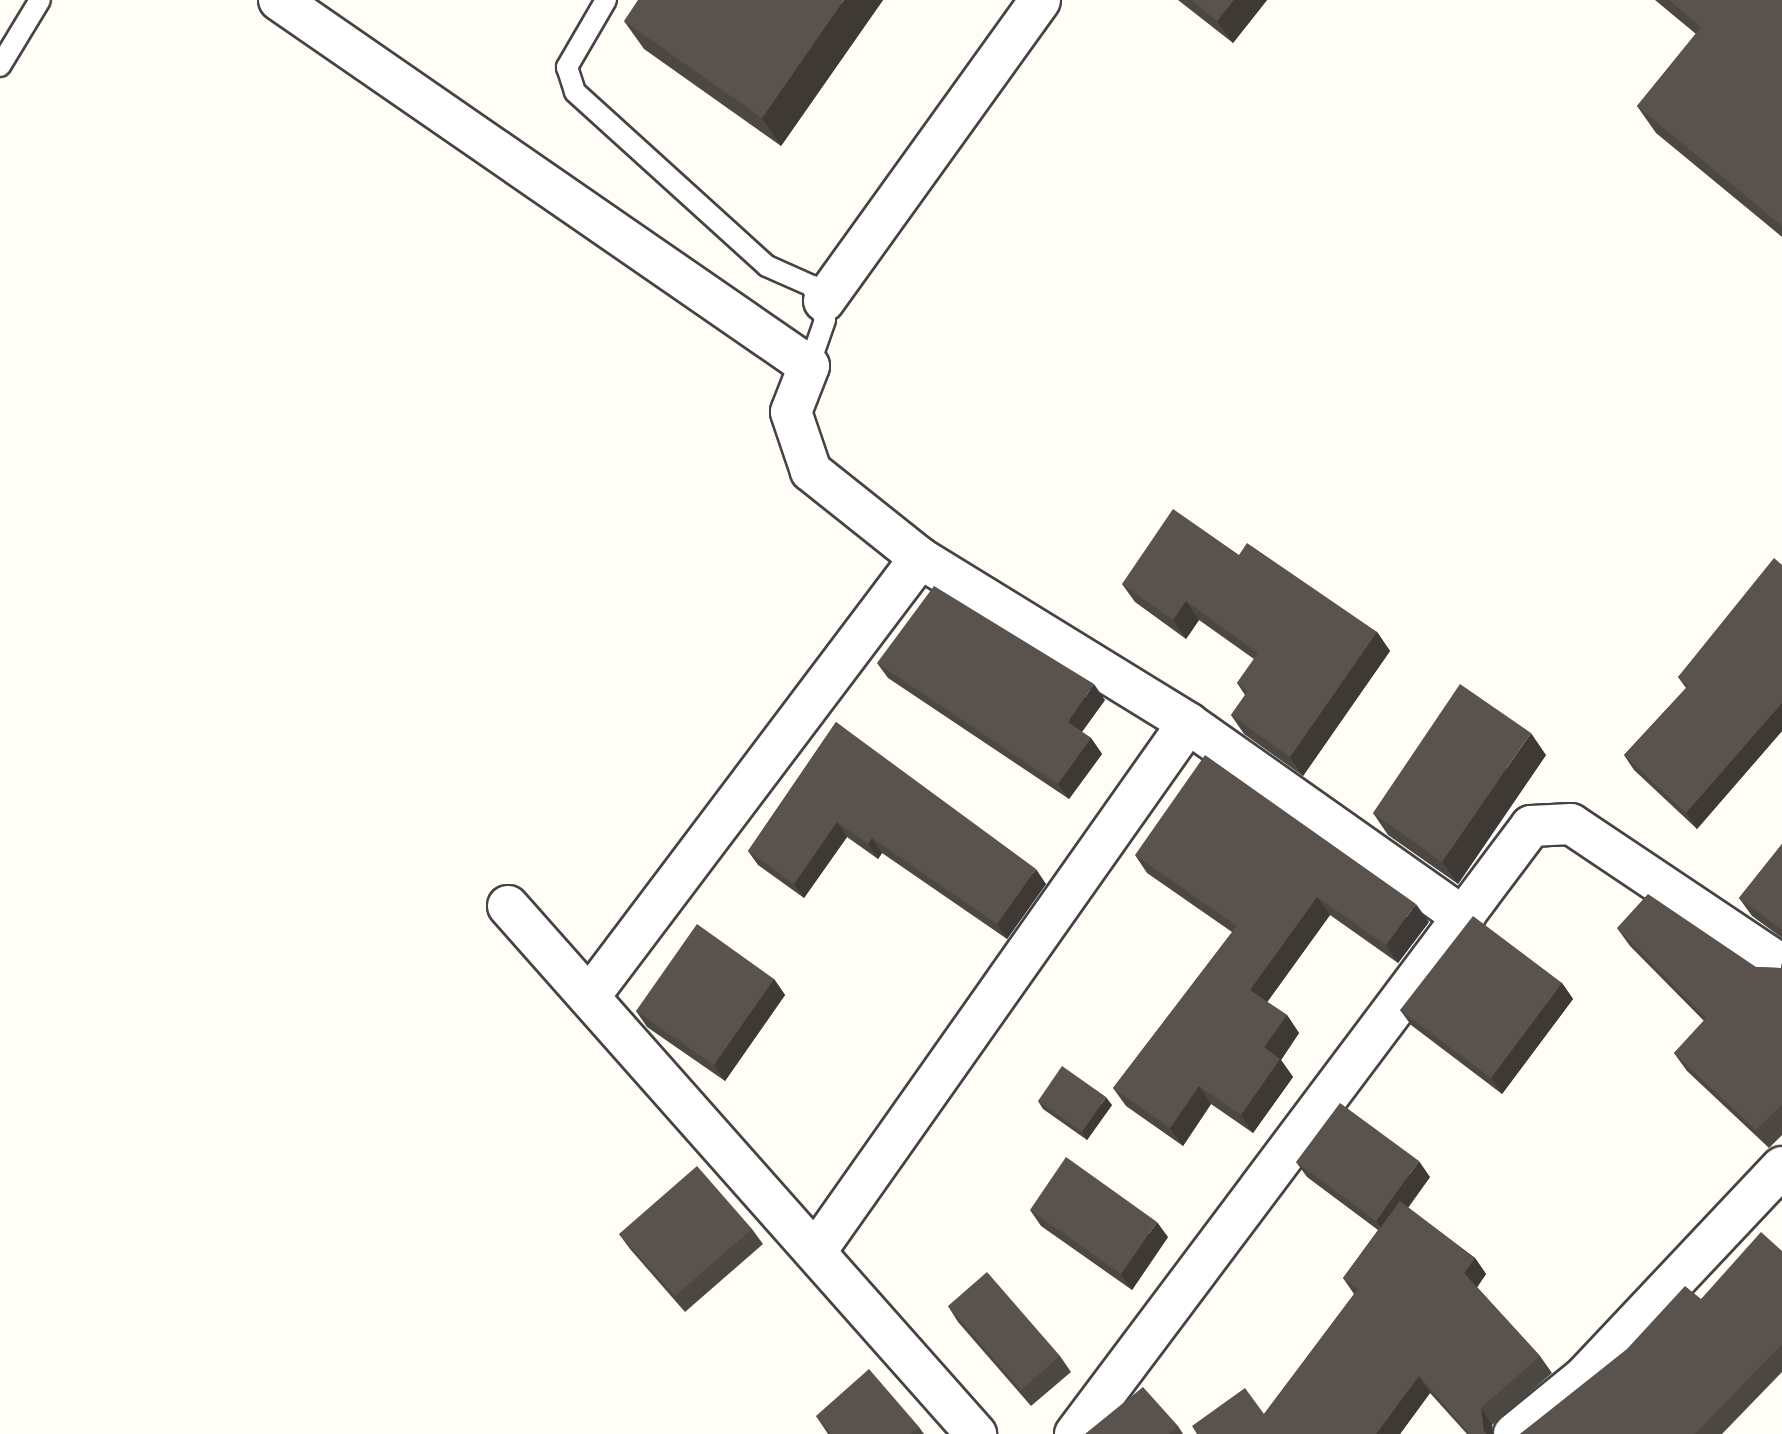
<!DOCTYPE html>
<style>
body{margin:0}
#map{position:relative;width:1782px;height:1434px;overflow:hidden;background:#fffdf5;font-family:Bitter,serif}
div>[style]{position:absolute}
.roads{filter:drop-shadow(2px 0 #444) drop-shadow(-2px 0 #444) drop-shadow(0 2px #444) drop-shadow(0 -2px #444)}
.service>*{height:20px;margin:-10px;padding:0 10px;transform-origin:10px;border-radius:10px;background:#fff}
.minor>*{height:40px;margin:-20px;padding:0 20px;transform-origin:20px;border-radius:20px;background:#fff}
.wall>*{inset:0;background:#4d4742}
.shaded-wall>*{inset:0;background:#3f3936}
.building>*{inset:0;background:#5a524d}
span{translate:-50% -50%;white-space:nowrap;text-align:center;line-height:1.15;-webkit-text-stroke:10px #fff;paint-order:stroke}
</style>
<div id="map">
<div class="roads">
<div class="service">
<i style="left:606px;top:0;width:78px;rotate:120.2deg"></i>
<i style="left:567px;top:67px;width:26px;rotate:72deg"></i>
<i style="left:575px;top:92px;width:259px;rotate:42.2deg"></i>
<i style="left:767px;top:266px;width:49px;rotate:24deg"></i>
<i style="left:812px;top:286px;width:36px;rotate:69deg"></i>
<i style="left:825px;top:320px;width:49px;rotate:109.2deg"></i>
<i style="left:0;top:66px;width:77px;rotate:-58.8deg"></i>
</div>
<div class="minor">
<i style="left:279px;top:0;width:644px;rotate:34.63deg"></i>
<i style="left:809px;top:366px;width:49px;rotate:111.4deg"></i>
<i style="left:791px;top:412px;width:62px;rotate:71.3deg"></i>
<i style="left:811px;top:471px;width:139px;rotate:38.6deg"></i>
<i style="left:920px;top:558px;width:315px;rotate:31.6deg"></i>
<i style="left:1188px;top:723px;width:338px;rotate:35.2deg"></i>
<i style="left:824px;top:301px;width:370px;rotate:-54.3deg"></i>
<i style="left:508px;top:906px;width:706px;rotate:48.45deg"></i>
<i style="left:589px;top:997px;width:550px;rotate:-52.98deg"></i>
<i style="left:816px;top:1251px;width:646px;rotate:-54.83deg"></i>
<i style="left:1075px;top:1434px;width:760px;rotate:-53.13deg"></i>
<i style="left:1531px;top:826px;width:40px;rotate:-2.9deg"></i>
<i style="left:1571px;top:824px;width:254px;rotate:33.8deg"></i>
<i style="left:1514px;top:1434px;width:92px;rotate:-39.2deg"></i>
<i style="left:1585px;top:1376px;width:287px;rotate:-46.7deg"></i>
</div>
</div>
<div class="wall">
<i style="clip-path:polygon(883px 0,781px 146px,644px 49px,624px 21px)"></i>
<i style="clip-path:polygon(1178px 0,1267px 0,1233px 43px)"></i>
<i style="clip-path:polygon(1655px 0,1782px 0,1782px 237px,1656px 133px,1637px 106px,1696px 34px)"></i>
<i style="clip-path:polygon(1239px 555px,1377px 632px,1390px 651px,1303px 776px,1244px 734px,1231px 715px,1245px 695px,1237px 683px,1254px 659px,1199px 620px,1186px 639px,1135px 602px,1122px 584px)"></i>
<i style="clip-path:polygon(1782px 565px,1782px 731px,1697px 829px,1634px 770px,1624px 755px,1686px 688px,1678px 677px)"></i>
<i style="clip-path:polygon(877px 663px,1105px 700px,1082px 732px,1091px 738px,1102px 754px,1069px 799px,888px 678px)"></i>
<i style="clip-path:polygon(836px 722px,1046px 884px,1007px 939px,882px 853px,878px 859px,847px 837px,804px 898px,758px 865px,748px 851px)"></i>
<i style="clip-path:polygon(1546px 755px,1458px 884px,1388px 835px,1373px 813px)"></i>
<i style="clip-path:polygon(1782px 844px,1782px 938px,1752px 916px,1739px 898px)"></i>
<i style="clip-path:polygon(1135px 855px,1429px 922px,1398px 963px,1330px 915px,1267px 1002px,1287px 1015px,1299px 1033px,1281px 1060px,1293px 1077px,1253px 1133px,1211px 1104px,1183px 1146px,1126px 1106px,1113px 1088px,1232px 932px,1147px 873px)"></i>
<i style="clip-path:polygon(1617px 928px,1756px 967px,1781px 968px,1782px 963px,1782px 1135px,1769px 1148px,1687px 1071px,1674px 1053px,1704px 1021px,1630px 946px)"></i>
<i style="clip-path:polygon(774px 979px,785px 995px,725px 1081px,647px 1027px,636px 1011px)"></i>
<i style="clip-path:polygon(1562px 983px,1573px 999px,1502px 1094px,1411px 1025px,1400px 1010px)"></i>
<i style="clip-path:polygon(1038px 1101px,1112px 1105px,1087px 1140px,1043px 1109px)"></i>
<i style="clip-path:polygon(1296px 1162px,1430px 1177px,1408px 1208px,1475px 1258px,1486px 1274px,1477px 1287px,1540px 1356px,1552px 1373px,1492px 1425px,1493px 1434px,1467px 1434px,1430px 1393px,1400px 1434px,1197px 1434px,1264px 1414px,1354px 1294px,1343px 1278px,1378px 1230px,1307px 1177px)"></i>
<i style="clip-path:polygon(1030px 1210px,1168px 1237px,1132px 1290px,1041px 1226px)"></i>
<i style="clip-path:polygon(752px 1229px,763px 1244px,685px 1312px,630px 1249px,619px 1234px)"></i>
<i style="clip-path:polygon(1782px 1251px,1782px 1372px,1722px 1434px,1520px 1434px,1701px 1299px)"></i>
<i style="clip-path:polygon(948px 1306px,1060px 1356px,1071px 1372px,1031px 1406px,958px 1322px)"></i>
<i style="clip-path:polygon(816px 1416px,919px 1427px,924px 1434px,828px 1434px)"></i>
<i style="clip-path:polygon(1178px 1426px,1183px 1434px,1085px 1434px)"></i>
</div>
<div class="shaded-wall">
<i style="clip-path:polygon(844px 0,883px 0,781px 146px,762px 118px)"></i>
<i style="clip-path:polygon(1234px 0,1267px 0,1233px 43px,1217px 21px)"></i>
<i style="clip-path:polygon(1186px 601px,1199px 620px,1186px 639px,1173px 620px)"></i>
<i style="clip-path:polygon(1377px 632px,1390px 651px,1303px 776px,1290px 757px)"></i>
<i style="clip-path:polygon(1094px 684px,1105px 700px,1078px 737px,1068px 722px)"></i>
<i style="clip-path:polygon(1782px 703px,1782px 731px,1697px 829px,1686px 813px)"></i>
<i style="clip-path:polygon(1531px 733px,1546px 755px,1458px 884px,1442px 862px)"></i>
<i style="clip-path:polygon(1091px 738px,1102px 754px,1069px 799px,1058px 784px)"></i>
<i style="clip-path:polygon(837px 822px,847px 837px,804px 898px,794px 884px)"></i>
<i style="clip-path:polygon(872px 838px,882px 853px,878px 859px,868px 844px)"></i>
<i style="clip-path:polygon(1036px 869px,1046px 884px,1007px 939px,997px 924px)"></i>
<i style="clip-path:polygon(1317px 897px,1330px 915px,1263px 1008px,1250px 990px)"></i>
<i style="clip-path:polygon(1416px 904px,1429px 922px,1398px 963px,1386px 945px)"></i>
<i style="clip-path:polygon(774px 979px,785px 995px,725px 1081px,714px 1065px)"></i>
<i style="clip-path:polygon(1562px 983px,1573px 999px,1502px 1094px,1491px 1078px)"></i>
<i style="clip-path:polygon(1287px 1015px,1299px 1033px,1281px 1060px,1293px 1077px,1253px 1133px,1241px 1115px,1264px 1047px)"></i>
<i style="clip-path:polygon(1199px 1086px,1211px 1104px,1183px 1146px,1170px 1128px)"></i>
<i style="clip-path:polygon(1106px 1097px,1112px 1105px,1087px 1140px,1082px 1132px)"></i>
<i style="clip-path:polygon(1419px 1161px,1430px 1177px,1387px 1236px,1376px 1221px)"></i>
<i style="clip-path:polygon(1157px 1222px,1168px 1237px,1132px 1290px,1121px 1274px)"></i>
<i style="clip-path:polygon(1475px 1258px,1486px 1274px,1476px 1289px,1464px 1273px)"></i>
<i style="clip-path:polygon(1419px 1376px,1430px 1393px,1400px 1434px,1376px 1434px)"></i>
<i style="clip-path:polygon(1481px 1408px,1492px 1425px,1493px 1434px,1485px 1434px,1484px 1432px)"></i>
</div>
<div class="building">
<i style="clip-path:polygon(638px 0,844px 0,762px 118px,624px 21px)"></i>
<i style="clip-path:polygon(1191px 0,1234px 0,1217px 21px)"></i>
<i style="clip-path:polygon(1669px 0,1782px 0,1782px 226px,1637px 106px,1701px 27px)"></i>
<i style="clip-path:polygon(1173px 509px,1239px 555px,1247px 543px,1377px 632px,1290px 757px,1231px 715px,1248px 691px,1237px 683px,1258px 653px,1186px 601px,1173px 620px,1122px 584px)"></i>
<i style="clip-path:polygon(1774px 558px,1782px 565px,1782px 703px,1686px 813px,1624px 755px,1688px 686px,1678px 677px)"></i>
<i style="clip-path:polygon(934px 586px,1094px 684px,1068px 722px,1091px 738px,1058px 784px,877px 663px)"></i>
<i style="clip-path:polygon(1460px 684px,1531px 733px,1442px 862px,1373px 813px)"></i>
<i style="clip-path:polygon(836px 722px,1036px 869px,997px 924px,872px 838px,868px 844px,837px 822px,794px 884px,748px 851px)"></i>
<i style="clip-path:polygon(1205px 755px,1416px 904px,1386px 945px,1317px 897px,1250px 990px,1287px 1015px,1264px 1047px,1280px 1059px,1241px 1115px,1199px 1086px,1170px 1128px,1113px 1088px,1237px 926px,1135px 855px)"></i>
<i style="clip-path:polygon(1782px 844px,1782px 930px,1739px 898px)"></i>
<i style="clip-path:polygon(1648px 894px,1756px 967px,1781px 968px,1782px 963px,1782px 1104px,1756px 1130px,1674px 1053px,1706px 1018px,1617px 928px)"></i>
<i style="clip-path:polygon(1473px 916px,1562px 983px,1491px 1078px,1400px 1010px)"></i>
<i style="clip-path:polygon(697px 924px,774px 979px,714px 1065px,636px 1011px)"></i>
<i style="clip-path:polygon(1062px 1066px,1106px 1097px,1082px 1132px,1038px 1101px)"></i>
<i style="clip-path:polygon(1340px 1103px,1419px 1161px,1376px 1221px,1296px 1162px)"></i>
<i style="clip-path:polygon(1066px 1157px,1157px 1222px,1121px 1274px,1030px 1210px)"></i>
<i style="clip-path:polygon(697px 1166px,752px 1229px,675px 1296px,619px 1234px)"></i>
<i style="clip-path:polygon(1400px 1201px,1475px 1258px,1464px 1273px,1540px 1356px,1481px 1408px,1484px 1432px,1487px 1434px,1470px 1434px,1419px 1376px,1376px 1434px,1197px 1434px,1192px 1426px,1245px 1388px,1264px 1414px,1358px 1289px,1343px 1278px)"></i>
<i style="clip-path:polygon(1761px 1232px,1782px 1251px,1782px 1344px,1695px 1434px,1520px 1434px,1627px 1349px,1685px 1286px,1701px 1299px)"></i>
<i style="clip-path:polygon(987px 1272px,1060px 1356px,1021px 1390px,948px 1306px)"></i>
<i style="clip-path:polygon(869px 1369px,919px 1427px,911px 1434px,831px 1434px,816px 1416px)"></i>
<i style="clip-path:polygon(1143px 1387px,1178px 1426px,1169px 1434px,1085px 1434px)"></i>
</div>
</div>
